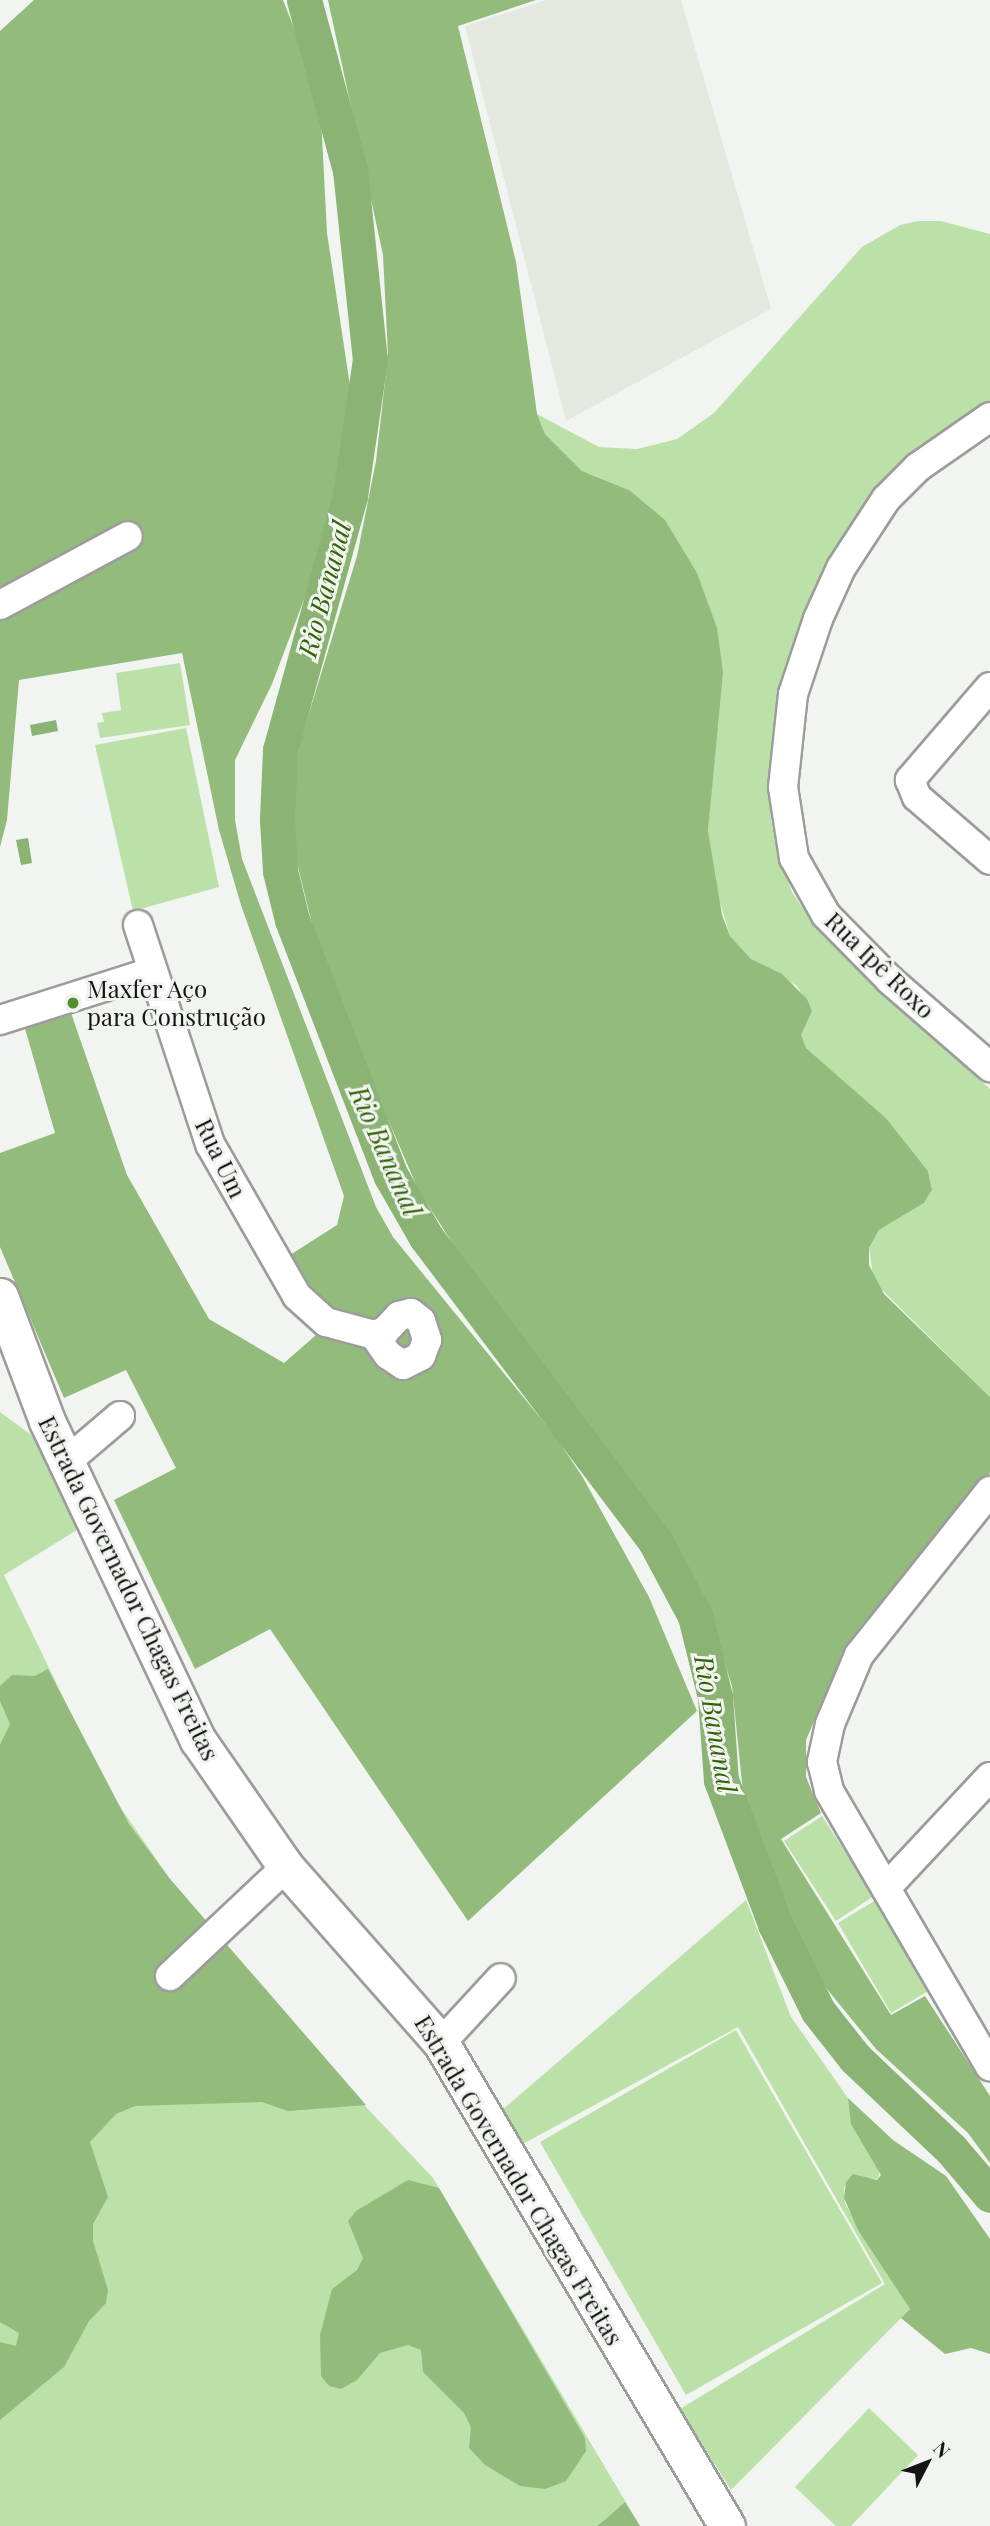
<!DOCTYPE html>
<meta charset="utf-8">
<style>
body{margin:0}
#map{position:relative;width:990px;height:2526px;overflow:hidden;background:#f2f4f1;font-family:"Playfair Display",serif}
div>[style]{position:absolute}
.built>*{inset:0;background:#e3e9e0}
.green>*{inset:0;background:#bbe1a8}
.forest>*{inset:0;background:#92bb7c}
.water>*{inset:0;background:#8ab374}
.river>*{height:35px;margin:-17.5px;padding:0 17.5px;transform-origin:17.5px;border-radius:17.5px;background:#8ab374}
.roads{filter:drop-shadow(2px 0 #9c9d9b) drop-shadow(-2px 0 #9c9d9b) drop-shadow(0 2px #9c9d9b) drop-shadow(0 -2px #9c9d9b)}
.minor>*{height:28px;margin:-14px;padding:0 14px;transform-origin:14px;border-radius:14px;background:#fff}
.major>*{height:35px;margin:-17.5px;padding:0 17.5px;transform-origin:17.5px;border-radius:17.5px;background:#fff}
.dots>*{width:19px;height:19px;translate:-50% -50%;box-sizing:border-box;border:4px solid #f2f4f1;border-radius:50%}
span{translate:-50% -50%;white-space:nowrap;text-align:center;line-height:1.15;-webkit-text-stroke:6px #f2f4f1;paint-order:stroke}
.street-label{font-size:24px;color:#141514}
.poi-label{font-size:24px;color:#141514}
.left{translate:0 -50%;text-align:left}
.water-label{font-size:26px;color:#326407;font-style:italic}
.north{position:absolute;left:892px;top:2428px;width:70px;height:70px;-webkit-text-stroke:5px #f2f4f1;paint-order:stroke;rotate:48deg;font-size:19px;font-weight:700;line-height:28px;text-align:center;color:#141514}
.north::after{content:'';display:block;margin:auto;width:24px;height:32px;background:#141514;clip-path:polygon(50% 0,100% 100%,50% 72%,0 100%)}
</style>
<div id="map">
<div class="built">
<i style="clip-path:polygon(546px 0,681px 0,771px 309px,566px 421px,465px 26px)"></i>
</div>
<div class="green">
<i style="clip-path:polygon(918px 221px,941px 221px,990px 234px,990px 402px,908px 458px,868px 508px,770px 786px,771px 819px,777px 853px,792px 892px,810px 919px,883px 993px,990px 1089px,990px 1397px,874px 1282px,869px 1248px,879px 1230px,924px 1203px,932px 1190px,928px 1171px,886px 1118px,806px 1048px,800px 1035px,812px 1011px,797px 986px,751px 959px,730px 936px,714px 882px,708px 831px,716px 731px,629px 490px,582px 471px,545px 434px,537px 414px,599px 447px,637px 449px,677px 439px,714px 413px,862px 247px,900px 225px)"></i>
<i style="clip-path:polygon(180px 663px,190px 725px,100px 738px,97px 723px,104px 722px,102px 713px,121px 710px,116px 673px)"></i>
<i style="clip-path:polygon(186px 728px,219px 887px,133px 911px,95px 745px)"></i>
<i style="clip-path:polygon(0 1412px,38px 1440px,77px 1530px,4px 1575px,107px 1788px,170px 1879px,351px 2091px,433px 2178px,640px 2526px,0 2526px)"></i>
<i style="clip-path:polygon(822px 1816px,874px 1896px,836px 1921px,784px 1841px)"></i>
<i style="clip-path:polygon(746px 1900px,791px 2017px,848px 2098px,855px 2130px,880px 2169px,878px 2179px,850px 2177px,844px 2188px,845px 2204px,910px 2309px,731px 2490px,680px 2409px,885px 2284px,738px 2027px,521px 2145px,501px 2111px)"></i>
<i style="clip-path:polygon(876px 1900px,930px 1990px,891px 2013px,838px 1923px)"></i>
<i style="clip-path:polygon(736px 2030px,882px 2283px,686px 2395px,540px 2142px)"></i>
<i style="clip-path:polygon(869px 2408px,918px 2455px,851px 2526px,836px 2526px,795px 2487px)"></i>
</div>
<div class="forest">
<i style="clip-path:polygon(34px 0,283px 0,300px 43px,321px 117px,327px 233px,350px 386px,351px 437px,322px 552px,272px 684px,235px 760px,235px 820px,242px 859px,376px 1207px,393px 1237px,555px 1436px,582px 1476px,649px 1597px,697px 1711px,468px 1921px,270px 1629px,195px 1669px,114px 1500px,176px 1468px,126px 1370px,64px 1398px,0 1247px,0 1153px,55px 1133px,24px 1025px,70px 1010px,127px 1175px,209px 1319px,284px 1363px,331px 1322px,290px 1255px,337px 1225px,344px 1196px,241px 905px,219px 830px,182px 653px,19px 680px,7px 820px,0 847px,0 31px)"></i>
<i style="clip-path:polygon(328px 0,536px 0,458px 26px,516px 262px,537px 414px,545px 434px,582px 471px,629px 490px,665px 520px,697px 573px,717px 628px,723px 672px,708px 831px,722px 915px,730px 936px,751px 959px,782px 974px,807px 999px,812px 1011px,801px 1035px,806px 1048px,886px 1118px,928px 1171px,932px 1190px,924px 1203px,879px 1230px,869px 1248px,869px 1265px,884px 1294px,990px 1397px,990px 1473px,860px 1627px,842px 1657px,806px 1740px,806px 1777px,821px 1813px,781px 1839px,891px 2015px,925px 1996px,990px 2096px,990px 2163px,968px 2133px,876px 2049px,827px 1989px,785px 1919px,769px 1888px,746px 1821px,732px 1686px,704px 1597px,649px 1506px,487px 1298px,418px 1189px,358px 1050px,315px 936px,294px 851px,294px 782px,299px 746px,357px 556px,376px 461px,388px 355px,383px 255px)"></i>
<i style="clip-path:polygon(48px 1669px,129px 1824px,170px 1879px,366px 2105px,288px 2111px,262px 2102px,135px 2106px,116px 2114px,90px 2142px,108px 2197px,93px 2224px,93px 2241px,108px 2290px,106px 2303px,89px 2321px,64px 2367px,0 2420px,0 2342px,16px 2346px,19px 2333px,0 2322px,0 1745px,10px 1724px,0 1701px,0 1686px,12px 1675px,35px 1676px)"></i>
<i style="clip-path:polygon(848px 2098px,893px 2140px,946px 2176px,990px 2239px,990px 2354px,971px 2348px,945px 2354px,901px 2318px,910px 2309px,858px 2230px,844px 2198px,846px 2182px,853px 2174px,877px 2180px,881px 2175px,851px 2124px)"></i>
<i style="clip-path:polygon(408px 2180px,439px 2188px,585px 2438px,586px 2451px,566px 2481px,545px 2489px,520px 2486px,485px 2465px,469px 2448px,471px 2427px,464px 2413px,423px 2372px,421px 2350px,408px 2345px,380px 2353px,357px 2380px,341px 2389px,329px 2386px,321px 2376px,320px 2335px,332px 2289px,357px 2270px,363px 2258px,348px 2221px,356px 2211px)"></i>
<i style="clip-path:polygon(625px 2502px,640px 2526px,597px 2526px,606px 2519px)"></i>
</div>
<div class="water">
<i style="clip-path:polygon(56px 720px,58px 731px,32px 736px,30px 725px)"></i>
<i style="clip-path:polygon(28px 838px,32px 863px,21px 865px,16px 840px)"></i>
</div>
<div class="river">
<i style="left:304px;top:0;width:176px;rotate:74.9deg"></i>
<i style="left:350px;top:170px;width:190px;rotate:84deg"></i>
<i style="left:370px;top:359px;width:138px;rotate:98.3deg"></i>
<i style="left:350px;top:496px;width:263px;rotate:105.4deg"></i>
<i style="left:280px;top:750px;width:70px;rotate:92.5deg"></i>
<i style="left:277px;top:820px;width:51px;rotate:86.6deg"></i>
<i style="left:280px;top:871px;width:50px;rotate:76.2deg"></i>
<i style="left:292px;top:920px;width:274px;rotate:68.9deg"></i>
<i style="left:391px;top:1176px;width:70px;rotate:60.2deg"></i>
<i style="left:426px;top:1237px;width:381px;rotate:53deg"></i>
<i style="left:655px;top:1541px;width:85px;rotate:61.9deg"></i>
<i style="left:695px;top:1616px;width:83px;rotate:76.1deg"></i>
<i style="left:715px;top:1697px;width:83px;rotate:85.9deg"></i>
<i style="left:721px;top:1780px;width:154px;rotate:69.4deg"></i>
<i style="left:775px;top:1924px;width:97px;rotate:63.7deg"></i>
<i style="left:818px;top:2011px;width:60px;rotate:51.8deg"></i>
<i style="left:855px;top:2058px;width:132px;rotate:43.5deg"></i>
<i style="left:951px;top:2149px;width:60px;rotate:49.7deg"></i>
</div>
<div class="roads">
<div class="minor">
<i style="left:990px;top:417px;width:88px;rotate:145.2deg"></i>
<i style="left:918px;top:467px;width:45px;rotate:135deg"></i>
<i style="left:886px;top:499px;width:82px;rotate:123.1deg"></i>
<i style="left:841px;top:568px;width:56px;rotate:114.3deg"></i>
<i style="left:818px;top:619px;width:79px;rotate:108.4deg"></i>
<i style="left:793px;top:694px;width:94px;rotate:96.1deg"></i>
<i style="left:783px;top:787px;width:72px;rotate:81.2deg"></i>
<i style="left:794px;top:858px;width:65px;rotate:60.7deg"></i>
<i style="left:826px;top:915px;width:91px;rotate:45.4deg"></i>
<i style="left:890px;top:980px;width:133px;rotate:41deg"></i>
<i style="left:0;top:605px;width:145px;rotate:-28.3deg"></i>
<i style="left:990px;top:687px;width:123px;rotate:130.7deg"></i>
<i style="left:910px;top:780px;width:18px;rotate:68deg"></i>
<i style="left:917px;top:797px;width:96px;rotate:40.8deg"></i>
<i style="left:138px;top:925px;width:231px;rotate:71.8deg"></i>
<i style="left:210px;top:1144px;width:175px;rotate:60.2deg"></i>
<i style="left:297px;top:1296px;width:39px;rotate:42deg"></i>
<i style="left:326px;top:1322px;width:50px;rotate:15.2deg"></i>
<i style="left:374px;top:1335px;width:12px;rotate:-20deg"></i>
<i style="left:385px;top:1331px;width:21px;rotate:-47deg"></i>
<i style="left:399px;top:1316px;width:12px;rotate:-14deg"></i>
<i style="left:411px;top:1313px;width:13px;rotate:39deg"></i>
<i style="left:421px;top:1321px;width:20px;rotate:72deg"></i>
<i style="left:427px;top:1340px;width:17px;rotate:111deg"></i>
<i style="left:421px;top:1356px;width:20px;rotate:153deg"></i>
<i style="left:403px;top:1365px;width:18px;rotate:-146deg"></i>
<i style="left:388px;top:1355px;width:24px;rotate:-125deg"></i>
<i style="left:0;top:1020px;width:158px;rotate:-17.6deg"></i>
<i style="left:66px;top:1462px;width:71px;rotate:-40.4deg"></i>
<i style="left:990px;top:1491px;width:210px;rotate:128.6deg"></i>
<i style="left:859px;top:1655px;width:75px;rotate:112.8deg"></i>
<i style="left:830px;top:1724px;width:39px;rotate:102deg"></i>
<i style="left:822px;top:1762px;width:30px;rotate:76deg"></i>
<i style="left:829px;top:1791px;width:319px;rotate:59.7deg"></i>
<i style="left:886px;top:1888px;width:152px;rotate:-46.9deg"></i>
<i style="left:170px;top:1976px;width:159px;rotate:-43.2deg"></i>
<i style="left:441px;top:2043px;width:88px;rotate:-47.3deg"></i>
</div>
<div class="major">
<i style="left:0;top:1296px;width:134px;rotate:69.4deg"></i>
<i style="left:47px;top:1421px;width:353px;rotate:64.7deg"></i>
<i style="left:198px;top:1740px;width:155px;rotate:55.3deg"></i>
<i style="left:286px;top:1867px;width:235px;rotate:48.6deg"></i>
<i style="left:441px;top:2043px;width:561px;rotate:59.37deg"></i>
</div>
</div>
<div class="dots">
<i style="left:73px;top:1003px;background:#55902e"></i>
</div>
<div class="street-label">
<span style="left:880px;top:965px;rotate:44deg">Rua Ipê Roxo</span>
<span style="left:221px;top:1158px;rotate:64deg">Rua Um</span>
<span style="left:129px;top:1588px;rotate:64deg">Estrada Governador Chagas Freitas</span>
<span style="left:519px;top:2180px;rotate:59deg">Estrada Governador Chagas Freitas</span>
</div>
<div class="poi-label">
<span class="left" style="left:87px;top:1003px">Maxfer Aço<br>para Construção</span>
</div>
<div class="water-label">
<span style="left:324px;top:589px;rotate:-75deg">Rio Bananal</span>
<span style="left:386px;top:1151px;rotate:66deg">Rio Bananal</span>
<span style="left:716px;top:1724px;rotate:80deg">Rio Bananal</span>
</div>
<div class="north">N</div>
</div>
